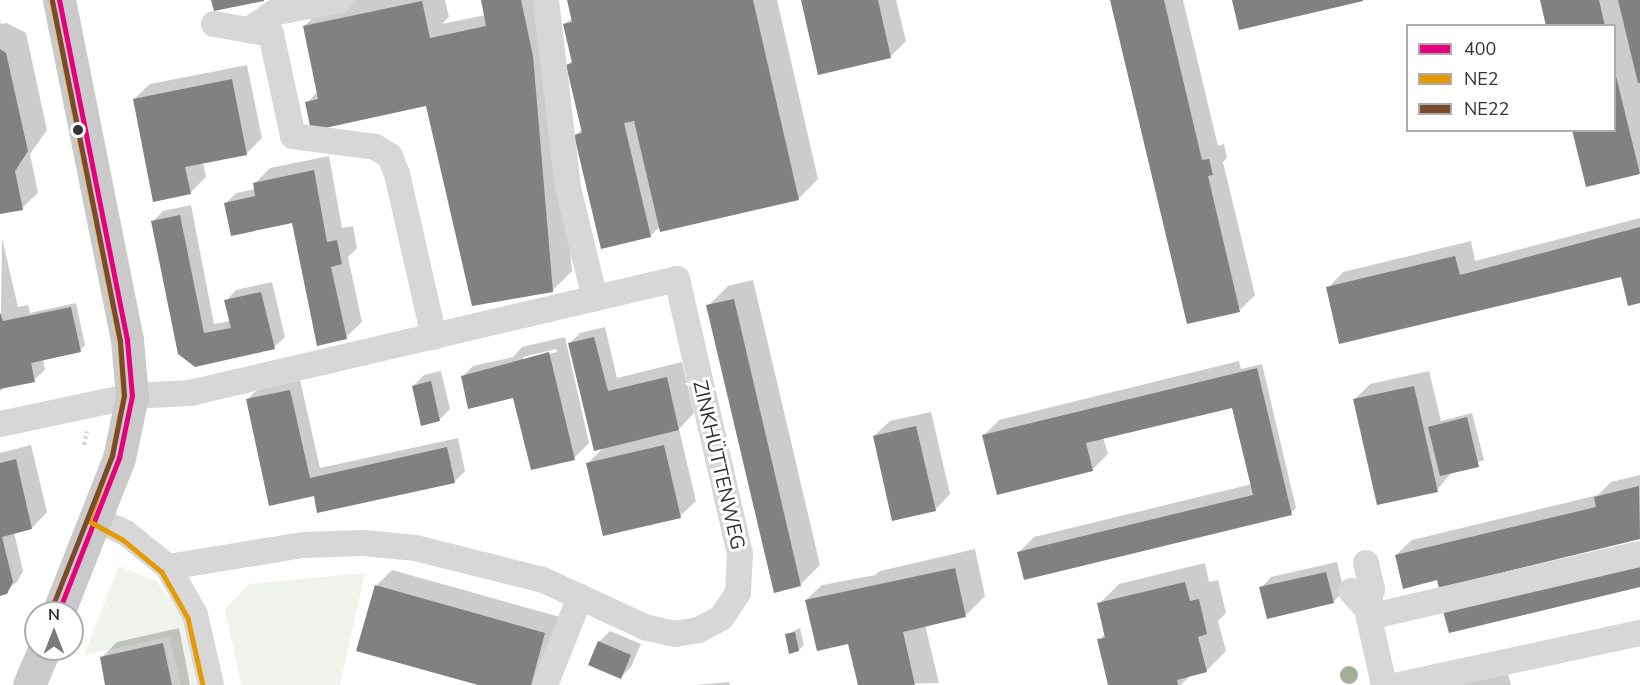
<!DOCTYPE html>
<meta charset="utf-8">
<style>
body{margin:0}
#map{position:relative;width:1640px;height:685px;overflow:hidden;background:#fff;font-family:"Nunito Sans",sans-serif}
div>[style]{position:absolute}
.green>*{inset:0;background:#f0f3ec}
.shadow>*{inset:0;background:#0003}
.building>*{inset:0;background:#818181}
.path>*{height:4px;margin-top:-2px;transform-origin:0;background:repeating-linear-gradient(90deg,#d5d5d5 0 3px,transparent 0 6px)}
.minor>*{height:26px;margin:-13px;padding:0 13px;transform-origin:13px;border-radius:13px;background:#d7d7d7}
.major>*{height:33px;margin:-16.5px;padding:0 16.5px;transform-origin:16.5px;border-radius:16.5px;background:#cacaca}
.bus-1>*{height:4.5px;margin:-2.25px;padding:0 2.25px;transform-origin:2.25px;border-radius:2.25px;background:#e5007d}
.bus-2>*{height:4.5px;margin:-2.25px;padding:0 2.25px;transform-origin:2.25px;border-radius:2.25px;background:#e39a05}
.bus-3>*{height:4.5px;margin:-2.25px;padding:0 2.25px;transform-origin:2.25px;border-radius:2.25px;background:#7a4b2a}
.trees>*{width:18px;height:18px;margin:-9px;border-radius:50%;background:#a4af97}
.dots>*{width:16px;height:16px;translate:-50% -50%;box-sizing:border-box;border:3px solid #fff;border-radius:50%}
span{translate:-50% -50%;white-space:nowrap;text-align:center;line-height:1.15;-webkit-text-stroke:6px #fff;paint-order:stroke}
.street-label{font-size:20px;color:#333}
.legend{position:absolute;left:1406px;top:24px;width:210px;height:108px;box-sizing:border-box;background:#fff;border:2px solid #adadad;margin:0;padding:8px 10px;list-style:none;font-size:18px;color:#333}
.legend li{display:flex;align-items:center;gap:12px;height:30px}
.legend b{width:30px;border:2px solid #adadad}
.north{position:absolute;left:24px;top:601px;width:60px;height:60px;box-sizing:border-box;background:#fff;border:2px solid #adadad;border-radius:50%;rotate:0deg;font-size:16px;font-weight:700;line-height:24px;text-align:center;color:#333}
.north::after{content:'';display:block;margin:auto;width:21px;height:27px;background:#7a7a7a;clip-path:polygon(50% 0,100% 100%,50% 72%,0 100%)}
</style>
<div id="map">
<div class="green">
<i style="clip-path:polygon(119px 566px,156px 581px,184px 618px,199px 685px,181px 685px,169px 637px,84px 655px)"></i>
<i style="clip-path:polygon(365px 573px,340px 685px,241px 685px,225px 609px,249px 584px)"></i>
</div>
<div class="shadow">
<i style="clip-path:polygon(355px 0,445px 0,449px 17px,442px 24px,485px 15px,482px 0,539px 0,552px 37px,572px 271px,552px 291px,427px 105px,307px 103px,318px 91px,304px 26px,324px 7px)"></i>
<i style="clip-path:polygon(evenodd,569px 0,777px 0,818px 179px,798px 199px,660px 227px,650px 236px,576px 135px,582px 129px,567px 65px,573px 60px,564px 24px,573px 18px,569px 0,628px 101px,636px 122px,633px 122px,628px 101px)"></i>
<i style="clip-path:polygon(803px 0,896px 0,906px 41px,890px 57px)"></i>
<i style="clip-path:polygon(1111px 0,1183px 0,1218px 146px,1224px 144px,1227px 158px,1223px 162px,1255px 295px,1240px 310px)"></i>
<i style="clip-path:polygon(1541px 0,1640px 0,1640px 173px,1587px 186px,1614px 130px,1614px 26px,1548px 26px)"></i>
<i style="clip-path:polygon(0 20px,1px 24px,7px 23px,26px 33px,47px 130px,30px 154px,38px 193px,22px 208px,0 213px)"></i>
<i style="clip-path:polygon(247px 65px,262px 138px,246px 154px,203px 162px,206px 177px,190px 193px,134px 99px,150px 84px)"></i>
<i style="clip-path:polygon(329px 156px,342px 228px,353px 226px,357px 248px,348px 257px,362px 322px,346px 337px,293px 221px,226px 203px,236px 193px,256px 189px,255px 183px,270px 168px)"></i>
<i style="clip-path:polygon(191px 205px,214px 324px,230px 321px,226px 301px,236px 290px,272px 282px,285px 337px,274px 347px,195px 365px,153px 221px,163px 211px)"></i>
<i style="clip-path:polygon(1640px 218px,1640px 301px,1622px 275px,1328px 288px,1343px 272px,1471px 241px,1475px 261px)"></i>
<i style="clip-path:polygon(2px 238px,18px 307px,28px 305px,30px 313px,76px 303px,85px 345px,80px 350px,43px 359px,45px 370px,34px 380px,5px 387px,0 391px)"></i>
<i style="clip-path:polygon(753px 280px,820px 565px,800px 585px,708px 306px,728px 286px)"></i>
<i style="clip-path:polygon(605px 327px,617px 378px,682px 362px,694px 413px,679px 429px,696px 501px,680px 516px,588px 463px,604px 447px,570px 343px,580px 333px)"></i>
<i style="clip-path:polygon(evenodd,565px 337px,589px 443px,574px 458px,514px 395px,462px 377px,473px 366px,513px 357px,522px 347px,565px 337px,556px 349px,557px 352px,523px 360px,523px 357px,556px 349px)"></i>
<i style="clip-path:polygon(1239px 361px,1241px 369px,1262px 364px,1296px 508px,1291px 513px,1019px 552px,1034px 537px,1252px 484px,1233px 406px,1103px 437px,1108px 454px,1092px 470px,984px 435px,999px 420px)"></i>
<i style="clip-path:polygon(441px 371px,450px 409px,439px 420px,413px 386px,424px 375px)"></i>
<i style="clip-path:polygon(1429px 371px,1441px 421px,1472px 413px,1484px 460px,1452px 472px,1437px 490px,1355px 399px,1370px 384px)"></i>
<i style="clip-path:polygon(300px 380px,320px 468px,458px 438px,465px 471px,455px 481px,315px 494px,247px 400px,258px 389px)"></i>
<i style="clip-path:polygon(931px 412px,950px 494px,935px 510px,874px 436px,890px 421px)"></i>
<i style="clip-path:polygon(31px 445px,47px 512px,32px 528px,14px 532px,23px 571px,17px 582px,0 594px,0 453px)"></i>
<i style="clip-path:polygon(1640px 475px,1640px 538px,1440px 586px,1439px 579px,1396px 555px,1412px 540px,1598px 495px,1611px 482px)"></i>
<i style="clip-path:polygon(975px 549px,985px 596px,966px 615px,925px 625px,939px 683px,859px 685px,850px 644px,806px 600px,822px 585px,875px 575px,880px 571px)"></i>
<i style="clip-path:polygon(1337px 562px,1344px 591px,1333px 602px,1261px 588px,1271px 577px)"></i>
<i style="clip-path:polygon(1205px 563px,1209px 582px,1218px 580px,1226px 613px,1218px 621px,1226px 651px,1206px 671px,1191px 675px,1181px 685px,1109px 685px,1099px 640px,1106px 633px,1099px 604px,1119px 584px)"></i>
<i style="clip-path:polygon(392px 570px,560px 617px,538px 685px,483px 685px,376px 586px)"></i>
<i style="clip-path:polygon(179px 628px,190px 685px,107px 685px,101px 658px,117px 642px)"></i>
<i style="clip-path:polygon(800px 628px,804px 645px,799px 650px,786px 635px)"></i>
<i style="clip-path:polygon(610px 631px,641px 644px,631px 667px,621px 677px,599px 642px)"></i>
<i style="clip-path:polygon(1505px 663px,1511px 685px,1458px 685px)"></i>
<i style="clip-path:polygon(729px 682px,730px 685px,696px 685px)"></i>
</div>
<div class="building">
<i style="clip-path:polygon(211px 0,264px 0,264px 1px,214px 11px)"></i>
<i style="clip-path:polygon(481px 0,521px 0,533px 56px,553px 292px,472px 306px,426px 106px,311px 131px,305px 102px,318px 99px,303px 26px,422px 1px,430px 38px,486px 26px)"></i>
<i style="clip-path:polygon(567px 0,753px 0,799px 200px,660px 232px,634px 121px,624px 123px,651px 237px,601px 249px,574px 135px,582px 133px,566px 65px,572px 63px,563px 24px,572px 22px)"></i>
<i style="clip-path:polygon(801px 0,878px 0,891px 58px,818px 75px)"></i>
<i style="clip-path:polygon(1110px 0,1164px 0,1202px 160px,1209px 159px,1213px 175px,1208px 176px,1240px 312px,1187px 324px)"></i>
<i style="clip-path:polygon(1232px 0,1363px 0,1363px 1px,1239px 30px)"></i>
<i style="clip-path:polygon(1540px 0,1599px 0,1605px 26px,1546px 26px)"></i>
<i style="clip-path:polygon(1618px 0,1640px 0,1640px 83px,1638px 83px)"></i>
<i style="clip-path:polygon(0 49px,6px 53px,28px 151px,15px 171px,23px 210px,0 214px)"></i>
<i style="clip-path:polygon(1614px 68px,1640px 174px,1586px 187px,1572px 130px,1614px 130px)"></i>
<i style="clip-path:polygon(232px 79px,247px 155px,185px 167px,191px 194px,153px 202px,133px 99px)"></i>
<i style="clip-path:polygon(314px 170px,327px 242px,337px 240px,342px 264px,331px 267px,347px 339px,317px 346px,292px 223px,231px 236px,224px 203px,255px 196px,253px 183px)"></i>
<i style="clip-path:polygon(180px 215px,204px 333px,231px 328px,224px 300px,261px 292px,275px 349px,195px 367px,178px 354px,151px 221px)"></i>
<i style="clip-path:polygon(1640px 227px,1640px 303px,1628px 306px,1621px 277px,1339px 344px,1326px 287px,1455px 256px,1460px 275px)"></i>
<i style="clip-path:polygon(734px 299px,801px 586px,774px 593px,706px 305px)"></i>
<i style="clip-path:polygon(71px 307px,81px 352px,31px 363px,35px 382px,0 389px,0 312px,3px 321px)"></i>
<i style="clip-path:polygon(594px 337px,608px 391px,667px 377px,679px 430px,594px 451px,568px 343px)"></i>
<i style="clip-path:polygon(549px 352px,575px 460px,531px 470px,513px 398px,468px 409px,461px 376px)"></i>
<i style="clip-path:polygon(1257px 368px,1292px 515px,1024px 580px,1017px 552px,1253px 495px,1232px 408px,1086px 443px,1093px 471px,997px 495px,982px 435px)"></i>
<i style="clip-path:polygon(431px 381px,440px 421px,421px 426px,412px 386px)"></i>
<i style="clip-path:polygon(1414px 386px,1438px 492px,1377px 505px,1353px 399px)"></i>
<i style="clip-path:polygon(290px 390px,310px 478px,447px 447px,455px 483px,317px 513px,314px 496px,269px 506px,246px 399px)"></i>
<i style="clip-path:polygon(1467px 417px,1479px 467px,1440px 476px,1428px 427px)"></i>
<i style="clip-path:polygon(916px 426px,936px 511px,892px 521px,873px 436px)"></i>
<i style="clip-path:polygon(664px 445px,681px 518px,603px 536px,586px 463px)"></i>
<i style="clip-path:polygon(16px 459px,32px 529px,2px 537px,13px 582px,7px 594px,0 596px,0 463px)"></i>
<i style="clip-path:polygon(1639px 486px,1640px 539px,1439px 588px,1437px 580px,1403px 589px,1395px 555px,1596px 507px,1594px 497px)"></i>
<i style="clip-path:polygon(1640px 564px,1640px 587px,1449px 633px,1443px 611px)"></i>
<i style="clip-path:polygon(955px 568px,966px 617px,903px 632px,915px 685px,858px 685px,848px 644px,817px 651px,805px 600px)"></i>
<i style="clip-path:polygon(1326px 572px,1334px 603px,1267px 619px,1259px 587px)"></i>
<i style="clip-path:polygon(1185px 582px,1190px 601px,1199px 599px,1207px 634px,1198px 637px,1207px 672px,1177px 680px,1178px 685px,1108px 685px,1097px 639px,1105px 638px,1097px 603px)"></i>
<i style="clip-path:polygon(375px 585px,545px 633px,531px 685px,478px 685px,356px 651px)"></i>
<i style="clip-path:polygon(795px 632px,799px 651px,789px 654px,785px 634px)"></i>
<i style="clip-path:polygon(598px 641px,631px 655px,621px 679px,588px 665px)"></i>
<i style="clip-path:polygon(163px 643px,172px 685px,105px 685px,100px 657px)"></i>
</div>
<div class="path">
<i style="left:84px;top:445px;width:14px;rotate:-78deg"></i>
</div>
<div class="minor">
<i style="left:546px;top:0;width:189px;rotate:83.3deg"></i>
<i style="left:568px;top:188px;width:114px;rotate:76.3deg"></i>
<i style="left:214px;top:24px;width:58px;rotate:10deg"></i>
<i style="left:271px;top:34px;width:104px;rotate:77.8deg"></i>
<i style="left:293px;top:136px;width:83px;rotate:7.6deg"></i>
<i style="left:375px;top:147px;width:17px;rotate:31deg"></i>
<i style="left:390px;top:156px;width:19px;rotate:69deg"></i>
<i style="left:397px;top:174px;width:167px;rotate:77.2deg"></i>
<i style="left:249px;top:30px;width:29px;rotate:-35deg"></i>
<i style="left:273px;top:13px;width:68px;rotate:-11deg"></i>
<i style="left:0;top:424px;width:135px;rotate:-12deg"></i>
<i style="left:132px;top:396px;width:58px;rotate:-3deg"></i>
<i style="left:190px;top:393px;width:500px;rotate:-13.17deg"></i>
<i style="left:677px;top:279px;width:282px;rotate:77.1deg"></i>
<i style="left:740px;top:554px;width:39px;rotate:93deg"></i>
<i style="left:738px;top:593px;width:30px;rotate:124deg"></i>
<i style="left:721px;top:618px;width:26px;rotate:152deg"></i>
<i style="left:698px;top:630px;width:22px;rotate:170deg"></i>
<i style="left:676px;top:634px;width:30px;rotate:-168deg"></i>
<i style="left:647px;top:628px;width:115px;rotate:-155.2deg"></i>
<i style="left:543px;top:580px;width:131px;rotate:-165.9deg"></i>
<i style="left:416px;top:548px;width:53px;rotate:-174.6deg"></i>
<i style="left:363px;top:543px;width:60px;rotate:178.1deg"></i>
<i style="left:303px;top:545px;width:137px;rotate:170.7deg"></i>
<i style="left:96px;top:519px;width:33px;rotate:25deg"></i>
<i style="left:126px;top:533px;width:54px;rotate:39deg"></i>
<i style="left:168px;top:567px;width:55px;rotate:60.6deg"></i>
<i style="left:195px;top:615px;width:72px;rotate:77.1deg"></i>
<i style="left:1366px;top:563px;width:27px;rotate:77deg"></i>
<i style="left:1372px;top:589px;width:21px;rotate:104deg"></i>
<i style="left:1351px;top:591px;width:24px;rotate:48deg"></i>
<i style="left:1367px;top:609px;width:78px;rotate:77.4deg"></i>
<i style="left:1369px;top:617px;width:278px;rotate:-13.1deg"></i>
<i style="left:545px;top:685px;width:95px;rotate:-68.3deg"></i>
<i style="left:1399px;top:685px;width:247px;rotate:-12.2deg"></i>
</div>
<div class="major">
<i style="left:58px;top:613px;width:167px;rotate:-68.5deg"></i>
<i style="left:119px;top:458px;width:63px;rotate:-78.2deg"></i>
<i style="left:132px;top:396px;width:56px;rotate:-95.1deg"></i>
<i style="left:127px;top:340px;width:347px;rotate:-101.3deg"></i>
<i style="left:29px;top:685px;width:39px;rotate:-67deg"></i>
</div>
<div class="bus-1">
<i style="left:58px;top:613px;width:167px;rotate:-68.5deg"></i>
<i style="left:119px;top:458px;width:63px;rotate:-78.2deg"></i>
<i style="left:132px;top:396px;width:56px;rotate:-95.1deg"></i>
<i style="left:127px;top:340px;width:347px;rotate:-101.3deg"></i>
</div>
<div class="bus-2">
<i style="left:52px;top:1px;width:347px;rotate:78.7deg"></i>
<i style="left:120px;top:341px;width:55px;rotate:85.8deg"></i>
<i style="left:124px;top:396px;width:61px;rotate:101.3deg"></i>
<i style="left:112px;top:456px;width:69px;rotate:109.5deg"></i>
<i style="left:89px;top:521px;width:38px;rotate:29deg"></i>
<i style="left:122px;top:539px;width:52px;rotate:39.5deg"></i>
<i style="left:162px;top:572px;width:53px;rotate:60.5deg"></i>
<i style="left:188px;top:618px;width:69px;rotate:77.4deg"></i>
</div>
<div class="bus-3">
<i style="left:51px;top:610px;width:166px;rotate:-68.4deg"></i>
<i style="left:112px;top:456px;width:61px;rotate:-78.7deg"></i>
<i style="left:124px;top:396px;width:55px;rotate:-94.2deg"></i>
<i style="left:120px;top:341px;width:347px;rotate:-101.3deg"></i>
</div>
<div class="trees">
<i style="left:1349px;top:675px"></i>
</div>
<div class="dots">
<i style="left:78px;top:130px;background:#333"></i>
</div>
<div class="street-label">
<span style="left:719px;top:465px;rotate:77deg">ZINKHÜTTENWEG</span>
</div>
<ul class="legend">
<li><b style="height:8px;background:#e5007d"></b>400</li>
<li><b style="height:8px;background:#e39a05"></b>NE2</li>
<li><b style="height:8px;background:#7a4b2a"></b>NE22</li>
</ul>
<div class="north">N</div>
</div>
